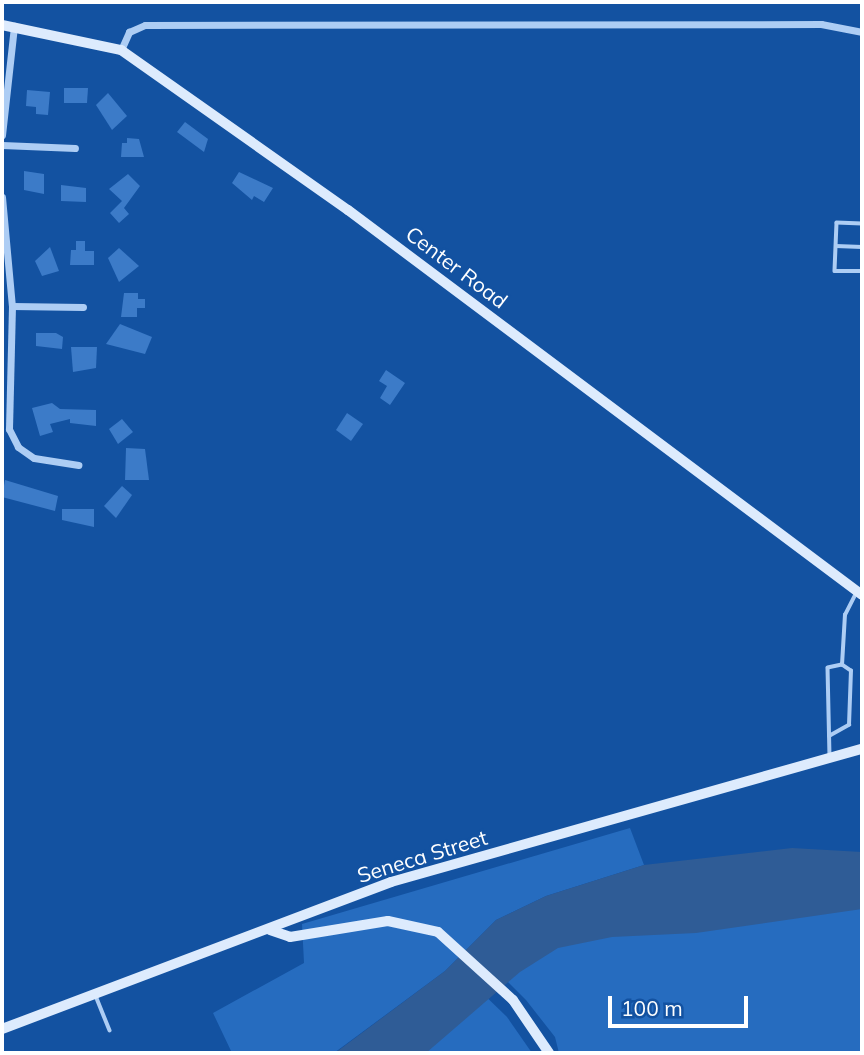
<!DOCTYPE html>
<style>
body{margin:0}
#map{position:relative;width:864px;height:1055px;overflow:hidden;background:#1352a1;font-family:Mulish,sans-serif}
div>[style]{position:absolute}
.green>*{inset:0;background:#266cbf}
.water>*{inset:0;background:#2f5c96}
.building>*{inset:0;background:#3c7bc8}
.lane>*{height:3.5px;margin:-1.75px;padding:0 1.75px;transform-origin:1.75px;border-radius:1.75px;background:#adcdf4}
.street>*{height:7px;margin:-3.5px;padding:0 3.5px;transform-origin:3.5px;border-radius:3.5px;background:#adcdf4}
.secondary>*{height:10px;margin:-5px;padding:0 5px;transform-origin:5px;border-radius:5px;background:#ddebfd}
span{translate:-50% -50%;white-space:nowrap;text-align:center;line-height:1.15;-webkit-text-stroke:5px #1352a1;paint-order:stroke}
.street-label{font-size:21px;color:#fff}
.frame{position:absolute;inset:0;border:4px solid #fff;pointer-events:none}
.scale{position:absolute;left:608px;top:996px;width:140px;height:32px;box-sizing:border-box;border:4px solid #fff;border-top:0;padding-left:9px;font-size:21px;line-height:24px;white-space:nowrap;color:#fff;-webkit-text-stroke:5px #1352a1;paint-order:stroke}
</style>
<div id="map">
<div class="green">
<i style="clip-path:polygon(630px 828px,644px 865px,546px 896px,496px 920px,445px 971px,334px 1053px,232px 1053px,213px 1013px,304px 963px,302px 924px)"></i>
<i style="clip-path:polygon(862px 886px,862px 1053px,559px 1053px,555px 1037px,526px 1000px,494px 968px,526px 942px)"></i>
<i style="clip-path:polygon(474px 985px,507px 1017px,532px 1053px,402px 1053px)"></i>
</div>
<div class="water">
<i style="clip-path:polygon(792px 848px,862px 852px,862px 909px,696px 933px,612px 937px,558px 948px,520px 972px,426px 1053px,335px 1053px,445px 971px,496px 920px,546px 896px,644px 865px)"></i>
</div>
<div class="building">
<i style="clip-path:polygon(64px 88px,88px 88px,87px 103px,64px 103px)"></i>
<i style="clip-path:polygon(27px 90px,50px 92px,48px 115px,36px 114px,36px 107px,26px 106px)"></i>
<i style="clip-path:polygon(108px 93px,127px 116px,112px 130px,96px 105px)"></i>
<i style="clip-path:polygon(185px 122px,208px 139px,204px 152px,177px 132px)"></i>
<i style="clip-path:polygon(127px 138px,139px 139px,144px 157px,121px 157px,122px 143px,127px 143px)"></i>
<i style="clip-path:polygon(24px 171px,44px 174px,44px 194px,24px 190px)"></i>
<i style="clip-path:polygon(239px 172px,273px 188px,264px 202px,254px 196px,252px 200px,232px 183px)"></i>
<i style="clip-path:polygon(128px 174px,140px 186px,124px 208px,129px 214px,119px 223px,110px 213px,122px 201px,109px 189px)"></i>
<i style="clip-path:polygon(61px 185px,86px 188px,86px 202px,61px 201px)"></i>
<i style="clip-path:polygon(76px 241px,85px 241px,85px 251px,94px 251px,94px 265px,70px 265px,71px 250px,76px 250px)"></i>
<i style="clip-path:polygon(50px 247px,59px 271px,42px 276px,35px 261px)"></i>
<i style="clip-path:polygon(119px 248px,139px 266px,119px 282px,108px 258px)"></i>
<i style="clip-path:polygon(124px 293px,138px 293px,138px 299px,145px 299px,145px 308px,137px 308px,137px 317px,121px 317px)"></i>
<i style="clip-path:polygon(120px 324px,152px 337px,145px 354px,106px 344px)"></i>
<i style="clip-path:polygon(36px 333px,56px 333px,63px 337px,62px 349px,36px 346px)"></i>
<i style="clip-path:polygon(71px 347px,97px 347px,96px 368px,73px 372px)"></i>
<i style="clip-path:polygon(386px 370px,405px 383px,390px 405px,380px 398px,387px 386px,379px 381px)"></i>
<i style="clip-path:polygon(52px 403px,60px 409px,96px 410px,96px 426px,70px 423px,70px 419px,50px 424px,53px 432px,40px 436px,32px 408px)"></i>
<i style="clip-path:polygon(347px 413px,363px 424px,351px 441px,336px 430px)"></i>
<i style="clip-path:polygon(122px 419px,133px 432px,118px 444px,109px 429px)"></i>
<i style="clip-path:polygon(126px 448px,145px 449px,149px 480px,125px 480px)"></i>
<i style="clip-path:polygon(5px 480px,58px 496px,55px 511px,2px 497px)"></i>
<i style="clip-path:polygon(122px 486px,132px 495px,116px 518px,104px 506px)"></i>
<i style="clip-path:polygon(62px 509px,94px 509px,94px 527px,62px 520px)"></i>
</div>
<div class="lane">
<i style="left:862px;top:224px;width:25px;rotate:-178deg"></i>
<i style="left:837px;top:223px;width:48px;rotate:92.4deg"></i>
<i style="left:835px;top:271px;width:27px"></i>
<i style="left:836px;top:246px;width:26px;rotate:2deg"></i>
<i style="left:842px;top:665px;width:50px;rotate:-86.6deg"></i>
<i style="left:845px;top:615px;width:25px;rotate:-63deg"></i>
<i style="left:829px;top:736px;width:23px;rotate:-29deg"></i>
<i style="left:849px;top:725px;width:54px;rotate:-87.9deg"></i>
<i style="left:851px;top:671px;width:11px;rotate:-146deg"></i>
<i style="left:842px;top:665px;width:14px;rotate:168deg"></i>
<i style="left:828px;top:668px;width:89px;rotate:88.7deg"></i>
<i style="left:96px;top:996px;width:37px;rotate:68deg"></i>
</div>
<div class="street">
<i style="left:121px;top:50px;width:20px;rotate:-66deg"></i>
<i style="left:129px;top:32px;width:17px;rotate:-24deg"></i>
<i style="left:145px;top:25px;width:676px;rotate:-0.08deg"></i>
<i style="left:821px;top:24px;width:42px;rotate:11deg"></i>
<i style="left:2px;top:135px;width:110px;rotate:-83.7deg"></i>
<i style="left:2px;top:145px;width:73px;rotate:2.4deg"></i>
<i style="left:2px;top:197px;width:109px;rotate:84.8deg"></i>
<i style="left:12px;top:306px;width:123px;rotate:91.4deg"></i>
<i style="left:9px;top:429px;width:20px;rotate:63deg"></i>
<i style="left:18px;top:447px;width:19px;rotate:35deg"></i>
<i style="left:34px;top:458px;width:45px;rotate:9deg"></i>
<i style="left:12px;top:306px;width:71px;rotate:0.8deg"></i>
</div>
<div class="secondary">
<i style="left:2px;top:25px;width:122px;rotate:11.9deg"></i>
<i style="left:121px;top:50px;width:278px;rotate:35.2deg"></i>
<i style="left:348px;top:210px;width:642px;rotate:36.83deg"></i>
<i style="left:270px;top:930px;width:21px;rotate:19deg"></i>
<i style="left:290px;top:937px;width:99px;rotate:-9.3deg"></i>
<i style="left:388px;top:921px;width:51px;rotate:12.4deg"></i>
<i style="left:438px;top:932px;width:101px;rotate:42.2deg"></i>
<i style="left:513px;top:1000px;width:64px;rotate:55.8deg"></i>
<i style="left:2px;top:1029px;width:416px;rotate:-20.7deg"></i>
<i style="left:391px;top:882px;width:489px;rotate:-15.8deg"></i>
</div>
<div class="street-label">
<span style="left:457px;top:267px;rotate:37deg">Center Road</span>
<span style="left:422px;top:856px;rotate:-17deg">Seneca Street</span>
</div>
<div class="frame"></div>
<div class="scale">100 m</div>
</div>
